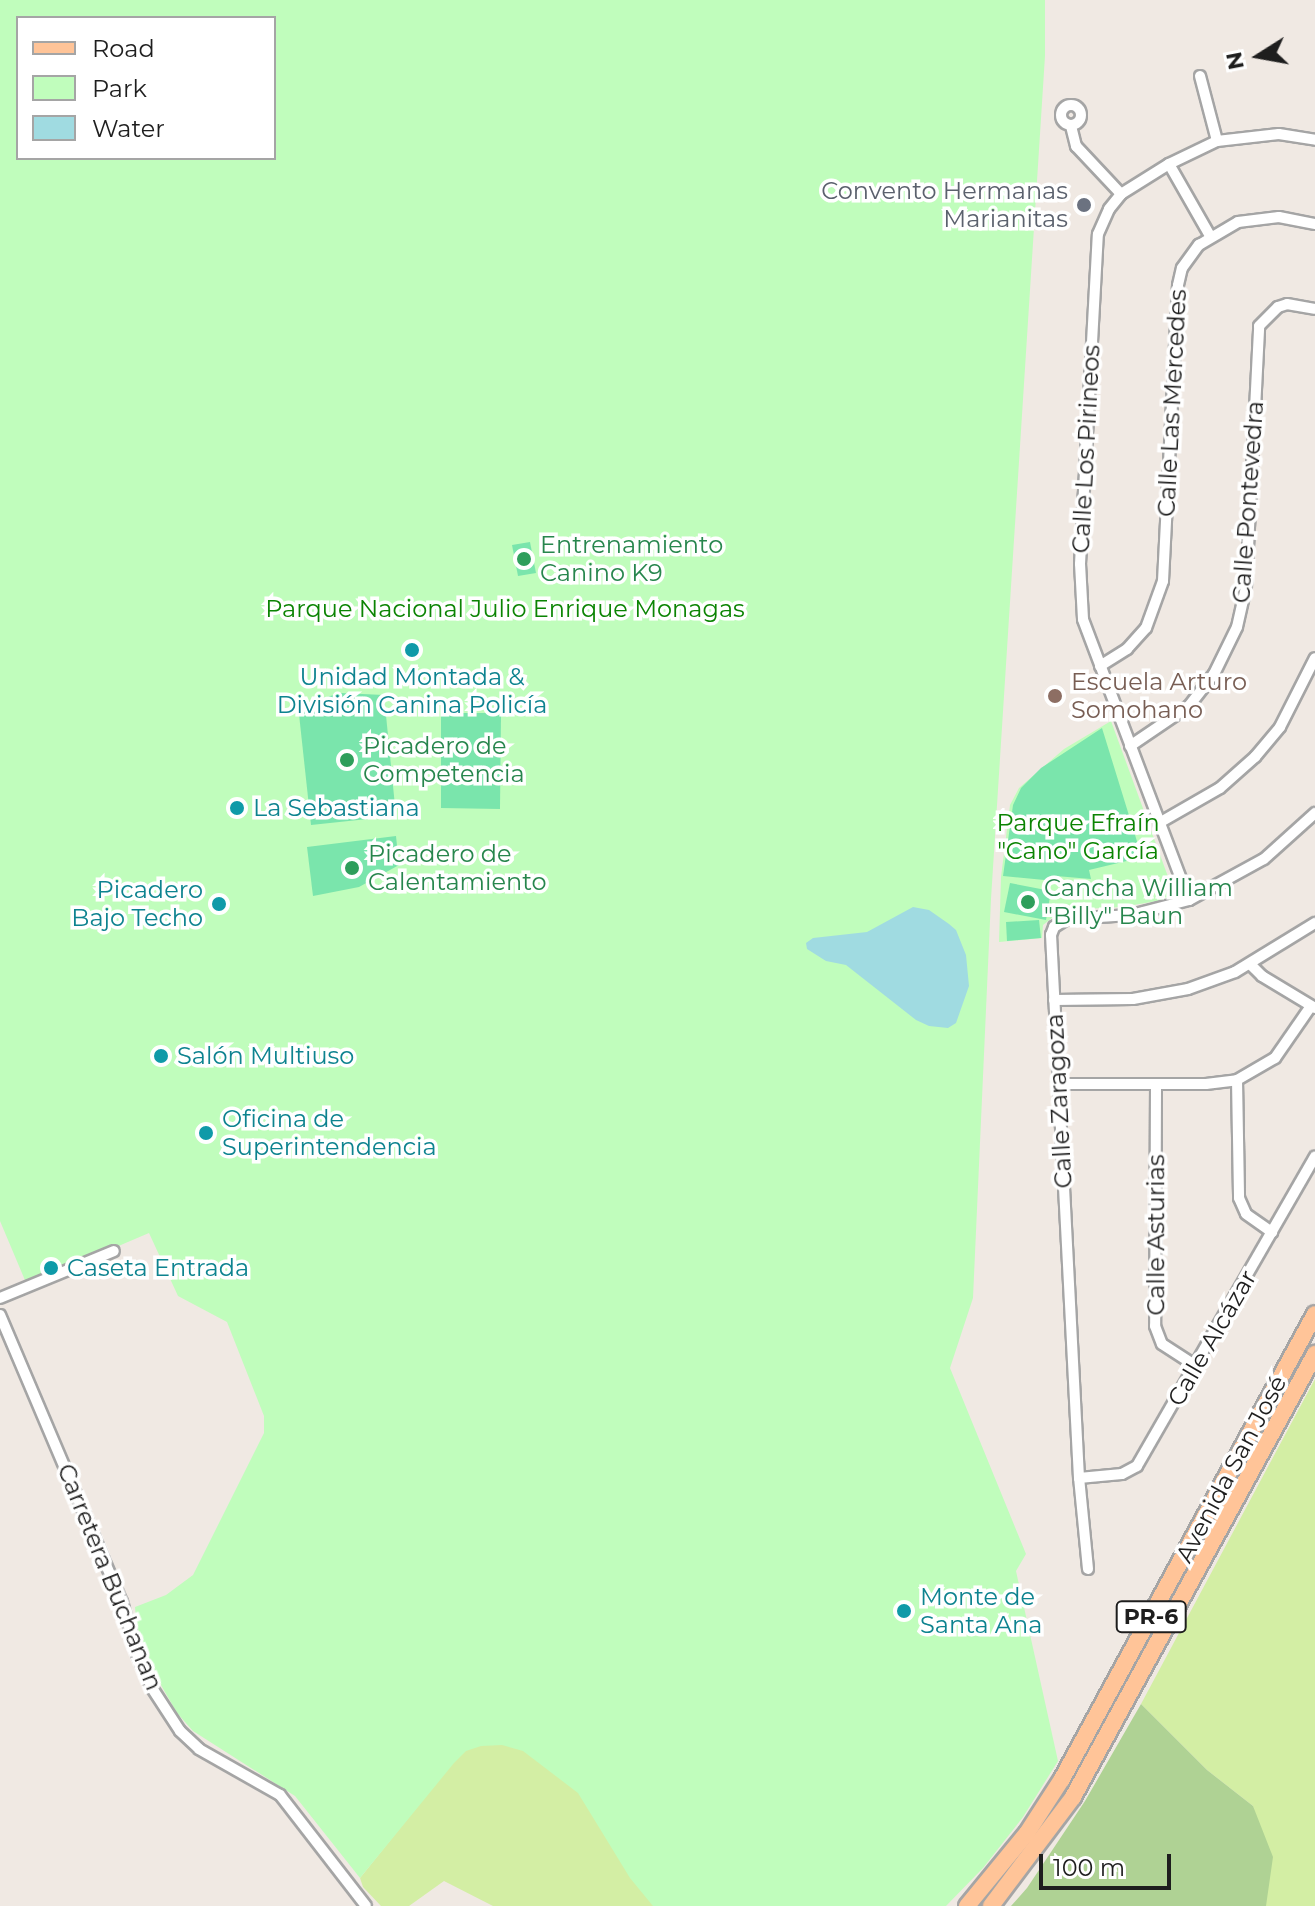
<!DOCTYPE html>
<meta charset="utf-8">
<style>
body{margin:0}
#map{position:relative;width:1315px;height:1906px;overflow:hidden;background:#f0e9e3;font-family:Montserrat,sans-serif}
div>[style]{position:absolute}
.grass>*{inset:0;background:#d3eea4}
.forest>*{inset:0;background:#afd294}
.park>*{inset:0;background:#c0fdbc}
.pitch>*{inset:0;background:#7ae5ac}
.water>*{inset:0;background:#a0dbe1}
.roads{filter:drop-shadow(2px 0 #a5a5a5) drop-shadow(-2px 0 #a5a5a5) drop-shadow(0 2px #a5a5a5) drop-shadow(0 -2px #a5a5a5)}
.street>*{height:10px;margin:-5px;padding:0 5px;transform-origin:5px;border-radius:5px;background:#fff}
.street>.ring{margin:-5px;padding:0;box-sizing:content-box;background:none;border:10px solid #fff;border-radius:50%}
.primary>*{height:16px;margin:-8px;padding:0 8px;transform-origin:8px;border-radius:8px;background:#ffc498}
.dots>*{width:22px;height:22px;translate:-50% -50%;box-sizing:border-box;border:4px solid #fff;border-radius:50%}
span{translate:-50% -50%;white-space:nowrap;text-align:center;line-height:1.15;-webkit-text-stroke:7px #fff;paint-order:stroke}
.shield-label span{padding:2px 6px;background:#fff;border:2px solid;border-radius:6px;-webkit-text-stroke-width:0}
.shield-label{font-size:22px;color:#1e1e1e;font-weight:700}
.worship-label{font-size:24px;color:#5b616d}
.right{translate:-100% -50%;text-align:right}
.street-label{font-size:24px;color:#1e1e1e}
.leisure-label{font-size:24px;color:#27864d}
.left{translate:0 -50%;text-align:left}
.park-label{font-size:24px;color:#0b8403}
.culture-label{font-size:24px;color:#0d838f}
.education-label{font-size:24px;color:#785e54}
.legend{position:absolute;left:16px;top:16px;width:260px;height:144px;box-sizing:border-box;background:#fff;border:2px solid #a5a5a5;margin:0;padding:10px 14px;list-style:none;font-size:24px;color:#1e1e1e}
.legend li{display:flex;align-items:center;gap:16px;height:40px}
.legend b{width:40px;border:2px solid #a5a5a5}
.north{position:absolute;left:1219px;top:16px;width:80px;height:80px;-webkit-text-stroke:6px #fff;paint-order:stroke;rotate:259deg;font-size:22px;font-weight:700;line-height:32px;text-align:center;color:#1e1e1e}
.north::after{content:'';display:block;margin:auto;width:28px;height:36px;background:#1e1e1e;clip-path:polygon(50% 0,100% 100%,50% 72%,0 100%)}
.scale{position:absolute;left:1039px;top:1854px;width:132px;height:36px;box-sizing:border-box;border:4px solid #1e1e1e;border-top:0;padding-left:10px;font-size:24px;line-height:28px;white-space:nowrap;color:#1e1e1e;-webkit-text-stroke:6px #fff;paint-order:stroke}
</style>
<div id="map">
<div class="grass">
<i style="clip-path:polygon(1315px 1379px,1315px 1906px,1266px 1906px,1253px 1806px,1207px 1770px,1141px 1704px)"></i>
<i style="clip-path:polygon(502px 1701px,684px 1906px,493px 1906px,444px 1881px,409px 1906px,381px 1906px,363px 1887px,360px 1878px)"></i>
</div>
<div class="forest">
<i style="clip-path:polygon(1141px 1704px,1207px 1770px,1253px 1806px,1273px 1857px,1266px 1906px,1011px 1906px,1027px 1888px,1085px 1801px)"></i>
</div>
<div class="park">
<i style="clip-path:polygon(evenodd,0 0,1045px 0,1045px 56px,991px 899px,973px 1298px,950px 1368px,1026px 1554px,1016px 1571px,1058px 1761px,1023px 1817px,983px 1868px,946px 1906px,653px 1906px,630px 1878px,578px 1793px,523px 1751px,502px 1745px,481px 1746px,466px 1751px,454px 1763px,360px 1878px,295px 1796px,193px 1731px,177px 1713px,146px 1659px,138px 1640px,135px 1607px,166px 1595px,193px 1575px,264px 1433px,264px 1416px,227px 1322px,178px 1296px,149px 1233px,27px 1285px,0 1221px,0 0,18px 18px,274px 18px,274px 158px,18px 158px,18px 18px)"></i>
<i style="clip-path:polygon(1111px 721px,1174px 893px,1163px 900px,1122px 907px,1062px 910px,1043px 925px,1042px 938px,999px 942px,1001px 877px,1010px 805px,1019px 788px,1064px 749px)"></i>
</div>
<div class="pitch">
<i style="clip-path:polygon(530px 542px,536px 573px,518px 576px,512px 545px)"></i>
<i style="clip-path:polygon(341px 693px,384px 695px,396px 816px,311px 825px,298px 705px)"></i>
<i style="clip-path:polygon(441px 713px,501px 713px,500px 809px,441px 808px)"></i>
<i style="clip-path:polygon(1102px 728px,1140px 851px,1139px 858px,1089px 870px,1091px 879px,1056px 876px,1055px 881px,1003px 876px,1013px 805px,1021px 788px,1041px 768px)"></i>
<i style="clip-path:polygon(396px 836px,399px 865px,359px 887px,313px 896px,307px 847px)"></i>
<i style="clip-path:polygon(1010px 883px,1051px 891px,1046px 920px,1004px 912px)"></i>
<i style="clip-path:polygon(1039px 920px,1041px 938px,1007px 941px,1006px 922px)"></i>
</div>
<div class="water">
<i style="clip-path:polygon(913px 907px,929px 910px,949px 924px,956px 930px,966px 955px,969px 986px,956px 1023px,948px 1028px,929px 1026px,916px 1020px,846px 965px,826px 961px,807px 949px,806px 943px,813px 938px,867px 932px)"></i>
</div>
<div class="roads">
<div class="street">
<i style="left:1200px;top:76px;width:67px;rotate:75.3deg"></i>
<i class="ring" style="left:1061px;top:105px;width:10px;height:10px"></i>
<i style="left:1071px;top:126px;width:21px;rotate:76deg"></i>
<i style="left:1076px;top:146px;width:66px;rotate:46.8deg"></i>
<i style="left:1169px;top:164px;width:83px;rotate:60.3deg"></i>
<i style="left:1100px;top:666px;width:32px;rotate:-32deg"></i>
<i style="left:1127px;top:649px;width:28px;rotate:-48deg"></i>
<i style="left:1146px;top:628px;width:50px;rotate:-70.1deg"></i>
<i style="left:1163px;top:581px;width:296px;rotate:-87.1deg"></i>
<i style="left:1178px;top:285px;width:17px;rotate:-77deg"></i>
<i style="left:1182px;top:268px;width:29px;rotate:-54deg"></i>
<i style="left:1199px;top:245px;width:45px;rotate:-30.5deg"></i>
<i style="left:1238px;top:222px;width:41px;rotate:-7deg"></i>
<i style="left:1279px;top:217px;width:37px;rotate:11deg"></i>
<i style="left:1130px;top:746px;width:71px;rotate:-34.1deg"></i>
<i style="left:1189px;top:706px;width:41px;rotate:-52deg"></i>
<i style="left:1214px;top:674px;width:52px;rotate:-63.9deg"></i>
<i style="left:1237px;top:627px;width:41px;rotate:-77.3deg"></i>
<i style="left:1246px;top:587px;width:261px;rotate:-87.1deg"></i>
<i style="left:1259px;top:326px;width:27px;rotate:-45deg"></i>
<i style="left:1278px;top:307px;width:9px;rotate:-18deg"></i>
<i style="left:1287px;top:304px;width:28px;rotate:10deg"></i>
<i style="left:1159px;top:823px;width:70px;rotate:-29.8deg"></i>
<i style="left:1220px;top:788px;width:47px;rotate:-41.5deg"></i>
<i style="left:1255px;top:757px;width:39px;rotate:-50deg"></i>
<i style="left:1280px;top:727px;width:77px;rotate:-63.1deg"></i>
<i style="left:1189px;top:900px;width:300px;rotate:-110.7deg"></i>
<i style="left:1083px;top:619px;width:55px;rotate:-93.1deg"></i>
<i style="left:1080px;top:564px;width:330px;rotate:-86.9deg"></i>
<i style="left:1098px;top:234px;width:27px;rotate:-66deg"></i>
<i style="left:1109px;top:209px;width:19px;rotate:-51deg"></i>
<i style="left:1121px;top:194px;width:57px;rotate:-32deg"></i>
<i style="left:1169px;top:164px;width:53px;rotate:-25.6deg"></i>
<i style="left:1217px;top:141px;width:62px;rotate:-6.4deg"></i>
<i style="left:1279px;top:134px;width:36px;rotate:9deg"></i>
<i style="left:1250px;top:964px;width:17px;rotate:45deg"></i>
<i style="left:1262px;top:976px;width:62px;rotate:31.1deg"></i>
<i style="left:1054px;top:1000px;width:79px;rotate:-0.7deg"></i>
<i style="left:1133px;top:999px;width:56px;rotate:-10.3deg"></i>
<i style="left:1188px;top:989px;width:50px;rotate:-19.9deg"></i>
<i style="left:1235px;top:972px;width:94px;rotate:-31.5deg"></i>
<i style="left:1237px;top:1080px;width:118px;rotate:89deg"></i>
<i style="left:1239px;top:1198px;width:17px;rotate:66deg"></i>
<i style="left:1246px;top:1214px;width:32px;rotate:35deg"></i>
<i style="left:1058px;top:1084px;width:148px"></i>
<i style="left:1206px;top:1084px;width:31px;rotate:-7deg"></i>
<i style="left:1237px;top:1080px;width:44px;rotate:-30.1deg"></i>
<i style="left:1275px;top:1058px;width:63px;rotate:-55.3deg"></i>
<i style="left:1156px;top:1084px;width:242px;rotate:90.2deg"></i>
<i style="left:1155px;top:1326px;width:19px;rotate:69deg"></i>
<i style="left:1162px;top:1344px;width:40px;rotate:32.9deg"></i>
<i style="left:0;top:1298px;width:123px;rotate:-22.4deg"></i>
<i style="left:0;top:1315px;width:312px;rotate:67deg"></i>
<i style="left:122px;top:1602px;width:54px;rotate:73.9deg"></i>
<i style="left:137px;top:1654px;width:37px;rotate:66deg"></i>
<i style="left:152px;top:1688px;width:51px;rotate:56.9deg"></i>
<i style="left:180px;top:1731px;width:26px;rotate:43deg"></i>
<i style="left:199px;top:1749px;width:93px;rotate:29.6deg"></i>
<i style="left:280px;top:1795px;width:140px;rotate:52.2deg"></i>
<i style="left:1079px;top:1478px;width:43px;rotate:-5.3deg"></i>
<i style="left:1122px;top:1474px;width:17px;rotate:-28deg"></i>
<i style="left:1137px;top:1466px;width:357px;rotate:-60.1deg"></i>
<i style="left:1088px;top:1569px;width:91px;rotate:-95.6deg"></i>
<i style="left:1079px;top:1478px;width:544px;rotate:-92.95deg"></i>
<i style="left:1051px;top:935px;width:9px;rotate:-69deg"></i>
<i style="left:1054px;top:927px;width:15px;rotate:-32deg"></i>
<i style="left:1067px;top:919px;width:64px;rotate:-3.6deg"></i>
<i style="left:1131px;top:915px;width:60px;rotate:-14.5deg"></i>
<i style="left:1189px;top:900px;width:85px;rotate:-28.7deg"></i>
<i style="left:1264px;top:859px;width:69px;rotate:-42deg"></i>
</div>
<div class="primary">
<i style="left:967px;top:1906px;width:94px;rotate:-50.6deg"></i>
<i style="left:1027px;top:1833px;width:64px;rotate:-57.1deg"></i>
<i style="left:1062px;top:1779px;width:529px;rotate:-61.45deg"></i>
<i style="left:991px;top:1906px;width:136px;rotate:-53deg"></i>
<i style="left:1073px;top:1797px;width:505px;rotate:-61.35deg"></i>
</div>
</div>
<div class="dots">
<i style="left:1084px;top:205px;background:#6b7280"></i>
<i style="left:524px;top:559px;background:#2e9e5b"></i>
<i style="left:412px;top:650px;background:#0f9aa8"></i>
<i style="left:1055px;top:696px;background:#8d6e63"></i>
<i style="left:347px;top:760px;background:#2e9e5b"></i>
<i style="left:237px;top:808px;background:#0f9aa8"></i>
<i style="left:352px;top:868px;background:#2e9e5b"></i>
<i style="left:1028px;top:902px;background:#2e9e5b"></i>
<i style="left:219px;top:904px;background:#0f9aa8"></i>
<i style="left:161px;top:1056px;background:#0f9aa8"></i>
<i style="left:206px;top:1133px;background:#0f9aa8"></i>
<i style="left:51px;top:1268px;background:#0f9aa8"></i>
<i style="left:904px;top:1611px;background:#0f9aa8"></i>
</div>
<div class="shield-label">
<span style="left:1151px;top:1617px">PR-6</span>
</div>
<div class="worship-label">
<span class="right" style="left:1068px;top:205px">Convento Hermanas<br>Marianitas</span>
</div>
<div class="street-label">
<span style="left:1172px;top:403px;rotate:-87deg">Calle Las Mercedes</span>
<span style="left:1086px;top:449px;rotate:-87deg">Calle Los Pirineos</span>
<span style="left:1248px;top:502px;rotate:-86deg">Calle Pontevedra</span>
<span style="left:1059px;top:1101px;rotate:-93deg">Calle Zaragoza</span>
<span style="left:1156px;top:1235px;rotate:-90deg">Calle Asturias</span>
<span style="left:1212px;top:1338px;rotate:-60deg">Calle Alcázar</span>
<span style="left:1231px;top:1469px;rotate:-62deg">Avenida San José</span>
<span style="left:110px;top:1577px;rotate:68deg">Carretera Buchanan</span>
</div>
<div class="leisure-label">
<span class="left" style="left:540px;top:559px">Entrenamiento<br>Canino K9</span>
<span class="left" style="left:363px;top:760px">Picadero de<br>Competencia</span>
<span class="left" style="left:368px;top:868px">Picadero de<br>Calentamiento</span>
<span class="left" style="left:1044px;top:902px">Cancha William<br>"Billy" Baun</span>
</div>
<div class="park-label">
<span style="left:505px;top:609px">Parque Nacional Julio Enrique Monagas</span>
<span style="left:1078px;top:837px">Parque Efraín<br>"Cano" García</span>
</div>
<div class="culture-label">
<span style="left:412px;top:691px">Unidad Montada &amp;<br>División Canina Policía</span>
<span class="left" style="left:253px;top:808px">La Sebastiana</span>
<span class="right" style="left:203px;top:904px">Picadero<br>Bajo Techo</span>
<span class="left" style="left:177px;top:1056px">Salón Multiuso</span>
<span class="left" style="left:222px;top:1133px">Oficina de<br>Superintendencia</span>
<span class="left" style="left:67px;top:1268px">Caseta Entrada</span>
<span class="left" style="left:920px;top:1611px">Monte de<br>Santa Ana</span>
</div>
<div class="education-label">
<span class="left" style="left:1071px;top:696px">Escuela Arturo<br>Somohano</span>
</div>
<ul class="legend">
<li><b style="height:10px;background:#ffc498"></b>Road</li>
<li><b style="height:22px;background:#c0fdbc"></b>Park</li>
<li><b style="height:22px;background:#a0dbe1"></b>Water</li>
</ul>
<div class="north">N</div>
<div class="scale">100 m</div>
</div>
